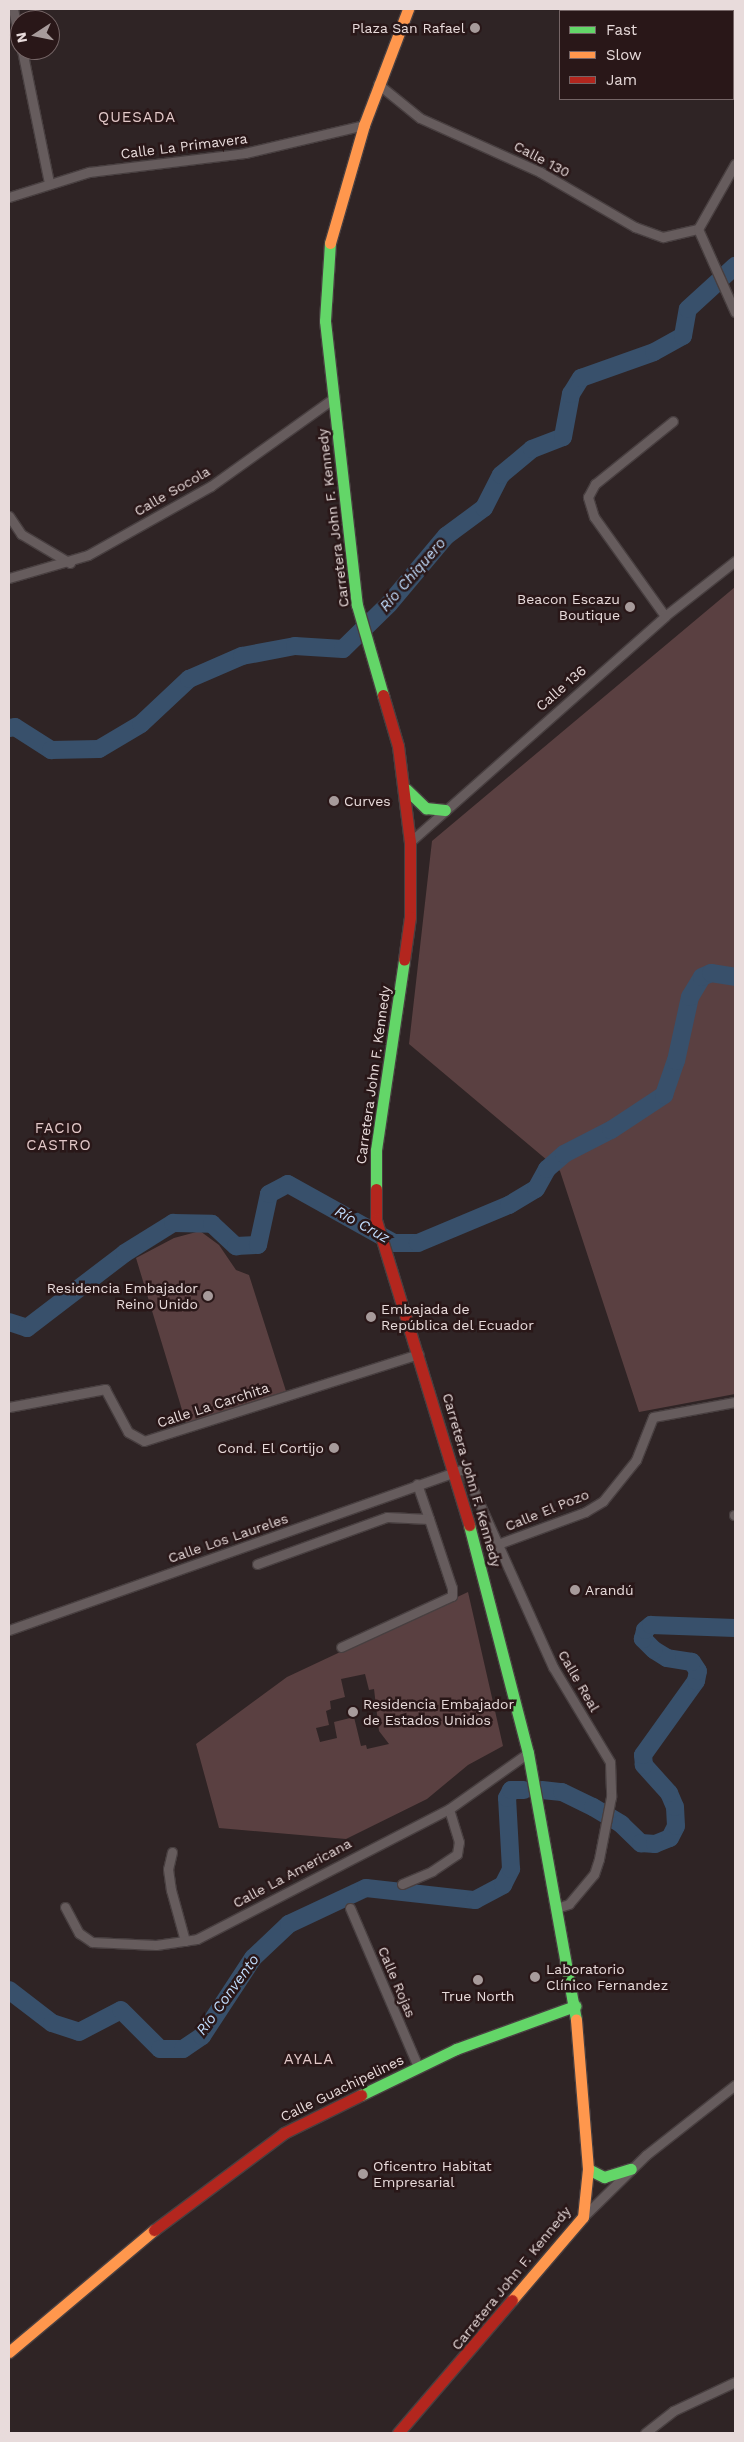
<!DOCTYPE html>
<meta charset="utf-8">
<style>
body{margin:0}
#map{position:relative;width:744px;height:2442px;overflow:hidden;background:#2f2425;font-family:"Work Sans",sans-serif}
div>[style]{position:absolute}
.green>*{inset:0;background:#5a4041}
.stream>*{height:3px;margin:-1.5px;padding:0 1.5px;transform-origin:1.5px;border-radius:1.5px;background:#38506b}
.river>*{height:18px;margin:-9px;padding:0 9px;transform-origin:9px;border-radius:9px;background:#38506b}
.roads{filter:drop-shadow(1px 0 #483f40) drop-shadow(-1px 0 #483f40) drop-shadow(0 1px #483f40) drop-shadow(0 -1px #483f40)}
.street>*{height:9px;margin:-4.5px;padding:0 4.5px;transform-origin:4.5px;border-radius:4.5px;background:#665c5d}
.fast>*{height:11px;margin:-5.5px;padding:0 5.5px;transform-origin:5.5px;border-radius:5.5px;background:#63d668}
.slow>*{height:11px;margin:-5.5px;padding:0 5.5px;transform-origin:5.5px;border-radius:5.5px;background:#ff974d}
.jam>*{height:11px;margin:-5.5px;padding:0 5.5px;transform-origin:5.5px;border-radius:5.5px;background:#b3261e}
.dots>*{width:14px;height:14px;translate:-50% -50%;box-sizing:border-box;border:2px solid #291718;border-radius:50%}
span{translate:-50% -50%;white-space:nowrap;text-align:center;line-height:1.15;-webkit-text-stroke:5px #291718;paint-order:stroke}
.poi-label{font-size:14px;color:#e8dbdb}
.right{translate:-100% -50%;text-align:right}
.left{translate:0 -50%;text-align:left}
.street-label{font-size:14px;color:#e8dbdb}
.neighbourhood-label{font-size:15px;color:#e2c8c8;letter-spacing:1px}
.water-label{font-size:15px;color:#c1ddfe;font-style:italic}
.frame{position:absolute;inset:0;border:10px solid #e8dbdb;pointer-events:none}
.legend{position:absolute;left:559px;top:10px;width:175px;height:90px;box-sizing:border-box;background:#291718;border:1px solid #756566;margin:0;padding:6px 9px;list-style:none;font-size:15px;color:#e8dbdb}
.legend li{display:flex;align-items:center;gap:10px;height:25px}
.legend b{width:25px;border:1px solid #756566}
.north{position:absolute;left:10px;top:10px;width:50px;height:50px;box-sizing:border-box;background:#291718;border:1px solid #756566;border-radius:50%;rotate:259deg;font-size:14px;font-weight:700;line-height:20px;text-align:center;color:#e8dbdb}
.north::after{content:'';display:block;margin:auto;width:18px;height:22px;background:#a79b9b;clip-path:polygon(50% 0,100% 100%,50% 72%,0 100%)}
</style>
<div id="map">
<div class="green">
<i style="clip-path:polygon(735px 587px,735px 1394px,639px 1412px,560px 1171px,409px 1044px,432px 841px)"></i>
<i style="clip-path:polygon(200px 1231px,219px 1245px,236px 1270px,249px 1275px,286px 1391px,186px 1423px,136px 1258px,174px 1238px)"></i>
<i style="clip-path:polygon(evenodd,468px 1592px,503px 1746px,468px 1765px,427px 1799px,346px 1839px,219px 1828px,196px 1744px,287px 1677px,468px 1592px,365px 1674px,369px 1690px,374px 1689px,379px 1731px,389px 1744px,367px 1749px,366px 1745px,361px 1746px,354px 1717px,334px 1722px,337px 1738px,320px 1742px,316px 1728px,329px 1725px,326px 1711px,331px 1709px,330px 1701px,345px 1697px,341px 1679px,365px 1674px)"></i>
</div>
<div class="stream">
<i style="left:731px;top:270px;width:5px;rotate:37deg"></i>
</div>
<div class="river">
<i style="left:9px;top:728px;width:6px;rotate:-9deg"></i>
<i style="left:15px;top:727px;width:43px;rotate:32.6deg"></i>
<i style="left:51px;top:750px;width:48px;rotate:-1.2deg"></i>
<i style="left:99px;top:749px;width:49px;rotate:-30.8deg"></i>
<i style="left:141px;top:724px;width:66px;rotate:-43.2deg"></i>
<i style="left:189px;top:679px;width:58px;rotate:-23.5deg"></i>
<i style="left:242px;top:656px;width:54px;rotate:-10.7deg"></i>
<i style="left:295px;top:646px;width:48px;rotate:3.6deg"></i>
<i style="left:343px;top:649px;width:64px;rotate:-44.4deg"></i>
<i style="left:389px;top:604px;width:89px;rotate:-50deg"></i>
<i style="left:446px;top:536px;width:47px;rotate:-36.4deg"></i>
<i style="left:484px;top:508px;width:37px;rotate:-63deg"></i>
<i style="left:501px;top:475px;width:40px;rotate:-40deg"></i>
<i style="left:532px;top:449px;width:33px;rotate:-21deg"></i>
<i style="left:563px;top:437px;width:44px;rotate:-79.5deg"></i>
<i style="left:571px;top:394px;width:19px;rotate:-58deg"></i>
<i style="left:581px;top:378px;width:77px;rotate:-19.6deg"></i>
<i style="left:654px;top:352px;width:33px;rotate:-29deg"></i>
<i style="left:683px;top:336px;width:27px;rotate:-80deg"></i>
<i style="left:688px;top:309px;width:64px;rotate:-42.5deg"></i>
<i style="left:9px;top:1322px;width:19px;rotate:18deg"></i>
<i style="left:27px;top:1328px;width:123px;rotate:-37.4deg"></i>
<i style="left:125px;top:1253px;width:57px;rotate:-32deg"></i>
<i style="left:173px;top:1223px;width:39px;rotate:1deg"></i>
<i style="left:212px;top:1224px;width:33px;rotate:43deg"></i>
<i style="left:236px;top:1246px;width:22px;rotate:-3deg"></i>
<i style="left:258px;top:1245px;width:52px;rotate:-77.8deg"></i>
<i style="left:269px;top:1194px;width:21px;rotate:-28deg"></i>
<i style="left:288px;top:1184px;width:121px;rotate:29.1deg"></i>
<i style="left:394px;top:1243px;width:24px"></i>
<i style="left:418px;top:1243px;width:99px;rotate:-22.7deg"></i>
<i style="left:509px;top:1205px;width:31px;rotate:-31deg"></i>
<i style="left:536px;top:1189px;width:23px;rotate:-61deg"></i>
<i style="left:547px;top:1169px;width:23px;rotate:-41deg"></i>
<i style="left:564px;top:1154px;width:53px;rotate:-27.1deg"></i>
<i style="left:611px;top:1130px;width:64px;rotate:-33.4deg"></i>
<i style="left:664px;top:1095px;width:36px;rotate:-71deg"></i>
<i style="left:676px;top:1061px;width:66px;rotate:-77.7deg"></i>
<i style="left:690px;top:997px;width:23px;rotate:-59deg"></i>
<i style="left:702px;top:977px;width:10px;rotate:-24deg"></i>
<i style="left:711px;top:973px;width:24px;rotate:9deg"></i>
<i style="left:542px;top:1790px;width:20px;rotate:6deg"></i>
<i style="left:562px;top:1792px;width:34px;rotate:26deg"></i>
<i style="left:593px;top:1807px;width:33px;rotate:31deg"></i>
<i style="left:621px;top:1824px;width:28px;rotate:44deg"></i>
<i style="left:641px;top:1843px;width:14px;rotate:4deg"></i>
<i style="left:655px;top:1844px;width:16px;rotate:-22deg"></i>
<i style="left:670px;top:1838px;width:13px;rotate:-63deg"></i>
<i style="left:676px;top:1826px;width:19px;rotate:-93deg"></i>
<i style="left:675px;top:1807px;width:15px;rotate:-113deg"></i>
<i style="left:669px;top:1793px;width:38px;rotate:-132deg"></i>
<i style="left:644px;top:1765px;width:10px;rotate:-96deg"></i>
<i style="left:643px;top:1755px;width:91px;rotate:-54.4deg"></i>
<i style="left:696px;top:1681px;width:10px;rotate:-79deg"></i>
<i style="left:698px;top:1671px;width:11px;rotate:-124deg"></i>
<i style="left:692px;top:1662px;width:25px;rotate:-171deg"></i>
<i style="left:667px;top:1658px;width:15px;rotate:-148deg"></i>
<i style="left:654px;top:1650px;width:16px;rotate:-135deg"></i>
<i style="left:643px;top:1639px;width:9px;rotate:-77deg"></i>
<i style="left:645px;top:1630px;width:8px;rotate:-40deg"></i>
<i style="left:651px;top:1625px;width:84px;rotate:2deg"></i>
<i style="left:9px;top:1990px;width:54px;rotate:37.5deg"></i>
<i style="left:52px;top:2023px;width:28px;rotate:18deg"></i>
<i style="left:79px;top:2032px;width:47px;rotate:-27.6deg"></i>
<i style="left:121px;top:2010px;width:55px;rotate:45deg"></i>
<i style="left:160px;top:2049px;width:23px"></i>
<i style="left:183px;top:2049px;width:23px;rotate:-34deg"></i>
<i style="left:202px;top:2036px;width:93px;rotate:-56.8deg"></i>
<i style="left:253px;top:1958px;width:50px;rotate:-43.4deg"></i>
<i style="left:289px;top:1924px;width:85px;rotate:-25.1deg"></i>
<i style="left:366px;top:1888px;width:110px;rotate:6.3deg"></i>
<i style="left:475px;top:1900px;width:32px;rotate:-28deg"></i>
<i style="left:503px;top:1885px;width:18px;rotate:-63deg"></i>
<i style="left:511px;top:1869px;width:71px;rotate:-93.2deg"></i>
<i style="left:507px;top:1798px;width:9px;rotate:-63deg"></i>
<i style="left:511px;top:1790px;width:13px"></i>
</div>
<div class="roads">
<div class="street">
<i style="left:13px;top:9px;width:34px;rotate:78deg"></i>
<i style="left:22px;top:50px;width:136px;rotate:78.5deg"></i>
<i style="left:378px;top:84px;width:54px;rotate:39deg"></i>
<i style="left:420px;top:118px;width:132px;rotate:24.2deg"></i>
<i style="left:540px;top:172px;width:110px;rotate:30.1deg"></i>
<i style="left:635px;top:227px;width:30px;rotate:20deg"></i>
<i style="left:663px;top:237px;width:36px;rotate:-13deg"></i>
<i style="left:9px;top:197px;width:84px;rotate:-17.4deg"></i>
<i style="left:89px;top:172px;width:157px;rotate:-6.9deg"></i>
<i style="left:245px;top:153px;width:122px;rotate:-13.2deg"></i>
<i style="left:698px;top:229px;width:91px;rotate:66deg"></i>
<i style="left:698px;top:229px;width:75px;rotate:-60.4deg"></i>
<i style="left:9px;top:516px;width:22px;rotate:56deg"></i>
<i style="left:21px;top:534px;width:57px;rotate:30.6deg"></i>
<i style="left:9px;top:578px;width:82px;rotate:-16.2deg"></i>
<i style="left:88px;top:555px;width:141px;rotate:-29.3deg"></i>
<i style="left:211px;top:486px;width:151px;rotate:-35.6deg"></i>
<i style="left:665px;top:616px;width:122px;rotate:-125.6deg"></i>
<i style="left:594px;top:517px;width:21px;rotate:-107deg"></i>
<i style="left:588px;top:497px;width:15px;rotate:-62deg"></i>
<i style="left:595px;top:484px;width:100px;rotate:-38.9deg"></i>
<i style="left:410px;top:842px;width:341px;rotate:-41.5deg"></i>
<i style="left:665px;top:616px;width:89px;rotate:-38.2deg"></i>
<i style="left:9px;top:1407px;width:98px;rotate:-10.6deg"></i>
<i style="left:105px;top:1389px;width:49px;rotate:61.9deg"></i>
<i style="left:128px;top:1432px;width:18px;rotate:29deg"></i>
<i style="left:144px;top:1441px;width:288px;rotate:-17.6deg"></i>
<i style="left:417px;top:1484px;width:37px;rotate:71deg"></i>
<i style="left:734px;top:1515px;width:1px"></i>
<i style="left:498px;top:1544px;width:93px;rotate:-20.2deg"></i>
<i style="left:585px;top:1512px;width:21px;rotate:-31deg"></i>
<i style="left:603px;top:1501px;width:53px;rotate:-51.2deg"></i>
<i style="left:636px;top:1460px;width:46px;rotate:-68.4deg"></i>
<i style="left:653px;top:1417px;width:83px;rotate:-10.4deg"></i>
<i style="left:257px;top:1564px;width:138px;rotate:-19.9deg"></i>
<i style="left:387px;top:1517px;width:42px;rotate:2.7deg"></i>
<i style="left:429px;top:1519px;width:73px;rotate:71.6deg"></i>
<i style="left:452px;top:1588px;width:8px;rotate:90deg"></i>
<i style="left:452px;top:1596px;width:122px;rotate:155.3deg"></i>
<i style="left:9px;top:1630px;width:483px;rotate:-19.5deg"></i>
<i style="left:464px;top:1469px;width:217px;rotate:65.8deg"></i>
<i style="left:553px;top:1667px;width:111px;rotate:59deg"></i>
<i style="left:610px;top:1762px;width:35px;rotate:88deg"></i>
<i style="left:611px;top:1797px;width:63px;rotate:101deg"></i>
<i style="left:599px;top:1859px;width:16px;rotate:108deg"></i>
<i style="left:594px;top:1874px;width:39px;rotate:130deg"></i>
<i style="left:569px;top:1904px;width:13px;rotate:162deg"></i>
<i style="left:172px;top:1852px;width:17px;rotate:103deg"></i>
<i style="left:168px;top:1869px;width:21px;rotate:82deg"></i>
<i style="left:171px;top:1890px;width:53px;rotate:74.6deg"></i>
<i style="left:402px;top:1884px;width:33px;rotate:-23deg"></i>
<i style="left:432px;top:1871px;width:30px;rotate:-34deg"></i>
<i style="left:457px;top:1854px;width:12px;rotate:-81deg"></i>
<i style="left:459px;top:1842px;width:34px;rotate:-107deg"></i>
<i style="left:65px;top:1907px;width:30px;rotate:62deg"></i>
<i style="left:79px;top:1933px;width:16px;rotate:35deg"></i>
<i style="left:92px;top:1942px;width:64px;rotate:2.7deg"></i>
<i style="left:156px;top:1945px;width:41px;rotate:-8.3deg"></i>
<i style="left:197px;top:1939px;width:284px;rotate:-27.3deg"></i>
<i style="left:449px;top:1809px;width:97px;rotate:-35.3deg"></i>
<i style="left:350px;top:1908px;width:173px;rotate:66.8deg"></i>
<i style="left:583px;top:2217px;width:88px;rotate:-44.5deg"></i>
<i style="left:646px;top:2155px;width:113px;rotate:-38.2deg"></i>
<i style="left:645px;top:2433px;width:36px;rotate:-38deg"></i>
<i style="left:673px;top:2411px;width:68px;rotate:-25.1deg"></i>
</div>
<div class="fast">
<i style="left:330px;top:243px;width:78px;rotate:93.7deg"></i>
<i style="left:325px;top:321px;width:286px;rotate:83.6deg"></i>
<i style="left:357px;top:605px;width:94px;rotate:73.9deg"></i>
<i style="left:406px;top:789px;width:28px;rotate:44deg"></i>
<i style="left:426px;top:808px;width:19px;rotate:6deg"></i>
<i style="left:376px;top:1189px;width:39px;rotate:-90deg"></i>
<i style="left:376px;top:1150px;width:192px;rotate:-81.6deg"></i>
<i style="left:469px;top:1525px;width:236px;rotate:75.5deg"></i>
<i style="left:528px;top:1753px;width:270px;rotate:79.8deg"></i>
<i style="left:361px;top:2095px;width:106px;rotate:-25.8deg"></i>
<i style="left:456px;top:2049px;width:127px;rotate:-19.9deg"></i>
<i style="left:588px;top:2169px;width:18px;rotate:27deg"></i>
<i style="left:604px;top:2177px;width:28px;rotate:-17deg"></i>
</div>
<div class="slow">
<i style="left:330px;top:243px;width:123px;rotate:-73.9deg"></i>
<i style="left:364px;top:125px;width:124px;rotate:-69.2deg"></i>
<i style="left:512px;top:2300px;width:109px;rotate:-49.5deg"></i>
<i style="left:583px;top:2217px;width:48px;rotate:-84.1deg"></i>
<i style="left:588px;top:2169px;width:150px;rotate:-94.6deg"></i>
<i style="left:9px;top:2352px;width:189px;rotate:-40.1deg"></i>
</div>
<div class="jam">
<i style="left:383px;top:695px;width:53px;rotate:73.6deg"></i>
<i style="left:398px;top:746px;width:97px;rotate:82.9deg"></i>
<i style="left:410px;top:842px;width:75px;rotate:90deg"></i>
<i style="left:410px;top:917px;width:43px;rotate:97.9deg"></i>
<i style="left:376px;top:1189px;width:31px;rotate:90deg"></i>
<i style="left:376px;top:1220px;width:319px;rotate:73deg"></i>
<i style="left:154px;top:2230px;width:162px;rotate:-36.7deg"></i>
<i style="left:284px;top:2133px;width:86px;rotate:-26.3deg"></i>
<i style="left:398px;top:2433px;width:175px;rotate:-49.4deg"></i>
</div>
</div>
<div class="dots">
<i style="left:475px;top:28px;background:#a79b9b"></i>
<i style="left:630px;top:607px;background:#a79b9b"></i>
<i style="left:334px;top:801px;background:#a79b9b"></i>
<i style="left:208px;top:1296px;background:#a79b9b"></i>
<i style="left:371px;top:1317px;background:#a79b9b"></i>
<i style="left:334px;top:1448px;background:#a79b9b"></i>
<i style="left:575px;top:1590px;background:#a79b9b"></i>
<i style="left:353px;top:1712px;background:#a79b9b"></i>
<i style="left:535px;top:1977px;background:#a79b9b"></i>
<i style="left:478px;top:1980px;background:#a79b9b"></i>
<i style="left:363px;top:2174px;background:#a79b9b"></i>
</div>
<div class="poi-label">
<span class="right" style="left:465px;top:28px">Plaza San Rafael</span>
<span class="right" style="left:620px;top:607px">Beacon Escazu<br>Boutique</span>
<span class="left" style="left:344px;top:801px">Curves</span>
<span class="right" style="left:198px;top:1296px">Residencia Embajador<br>Reino Unido</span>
<span class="left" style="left:381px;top:1317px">Embajada de<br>República del Ecuador</span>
<span class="right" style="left:324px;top:1448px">Cond. El Cortijo</span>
<span class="left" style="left:585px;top:1590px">Arandú</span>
<span class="left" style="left:363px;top:1712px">Residencia Embajador<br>de Estados Unidos</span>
<span class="left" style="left:546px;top:1977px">Laboratorio<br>Clínico Fernandez</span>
<span style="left:478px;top:1996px">True North</span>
<span class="left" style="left:373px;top:2174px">Oficentro Habitat<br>Empresarial</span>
</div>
<div class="street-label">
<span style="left:184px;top:146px;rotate:-7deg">Calle La Primavera</span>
<span style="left:542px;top:159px;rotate:28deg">Calle 130</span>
<span style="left:172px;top:491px;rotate:-30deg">Calle Socola</span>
<span style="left:333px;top:518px;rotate:-97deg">Carretera John F. Kennedy</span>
<span style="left:561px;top:688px;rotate:-41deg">Calle 136</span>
<span style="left:373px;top:1075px;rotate:-82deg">Carretera John F. Kennedy</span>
<span style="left:213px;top:1405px;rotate:-18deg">Calle La Carchita</span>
<span style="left:472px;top:1480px;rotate:74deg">Carretera John F. Kennedy</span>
<span style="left:547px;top:1510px;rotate:-22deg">Calle El Pozo</span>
<span style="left:228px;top:1538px;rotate:-19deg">Calle Los Laureles</span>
<span style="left:579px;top:1681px;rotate:60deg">Calle Real</span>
<span style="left:292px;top:1873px;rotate:-28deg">Calle La Americana</span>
<span style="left:397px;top:1982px;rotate:67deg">Calle Rojas</span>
<span style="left:342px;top:2088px;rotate:-26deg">Calle Guachipelines</span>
<span style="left:511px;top:2278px;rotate:-51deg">Carretera John F. Kennedy</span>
</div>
<div class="neighbourhood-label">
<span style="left:137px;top:118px">QUESADA</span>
<span style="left:59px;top:1137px">FACIO<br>CASTRO</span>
<span style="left:309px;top:2060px">AYALA</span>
</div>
<div class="water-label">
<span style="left:413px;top:575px;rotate:-49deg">Río Chiquero</span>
<span style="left:362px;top:1225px;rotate:29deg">Río Cruz</span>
<span style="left:228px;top:1995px;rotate:-54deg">Río Convento</span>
</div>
<div class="frame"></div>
<ul class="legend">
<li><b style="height:6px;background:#63d668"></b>Fast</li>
<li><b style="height:6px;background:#ff974d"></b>Slow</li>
<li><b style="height:6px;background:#b3261e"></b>Jam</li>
</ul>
<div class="north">N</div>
</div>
